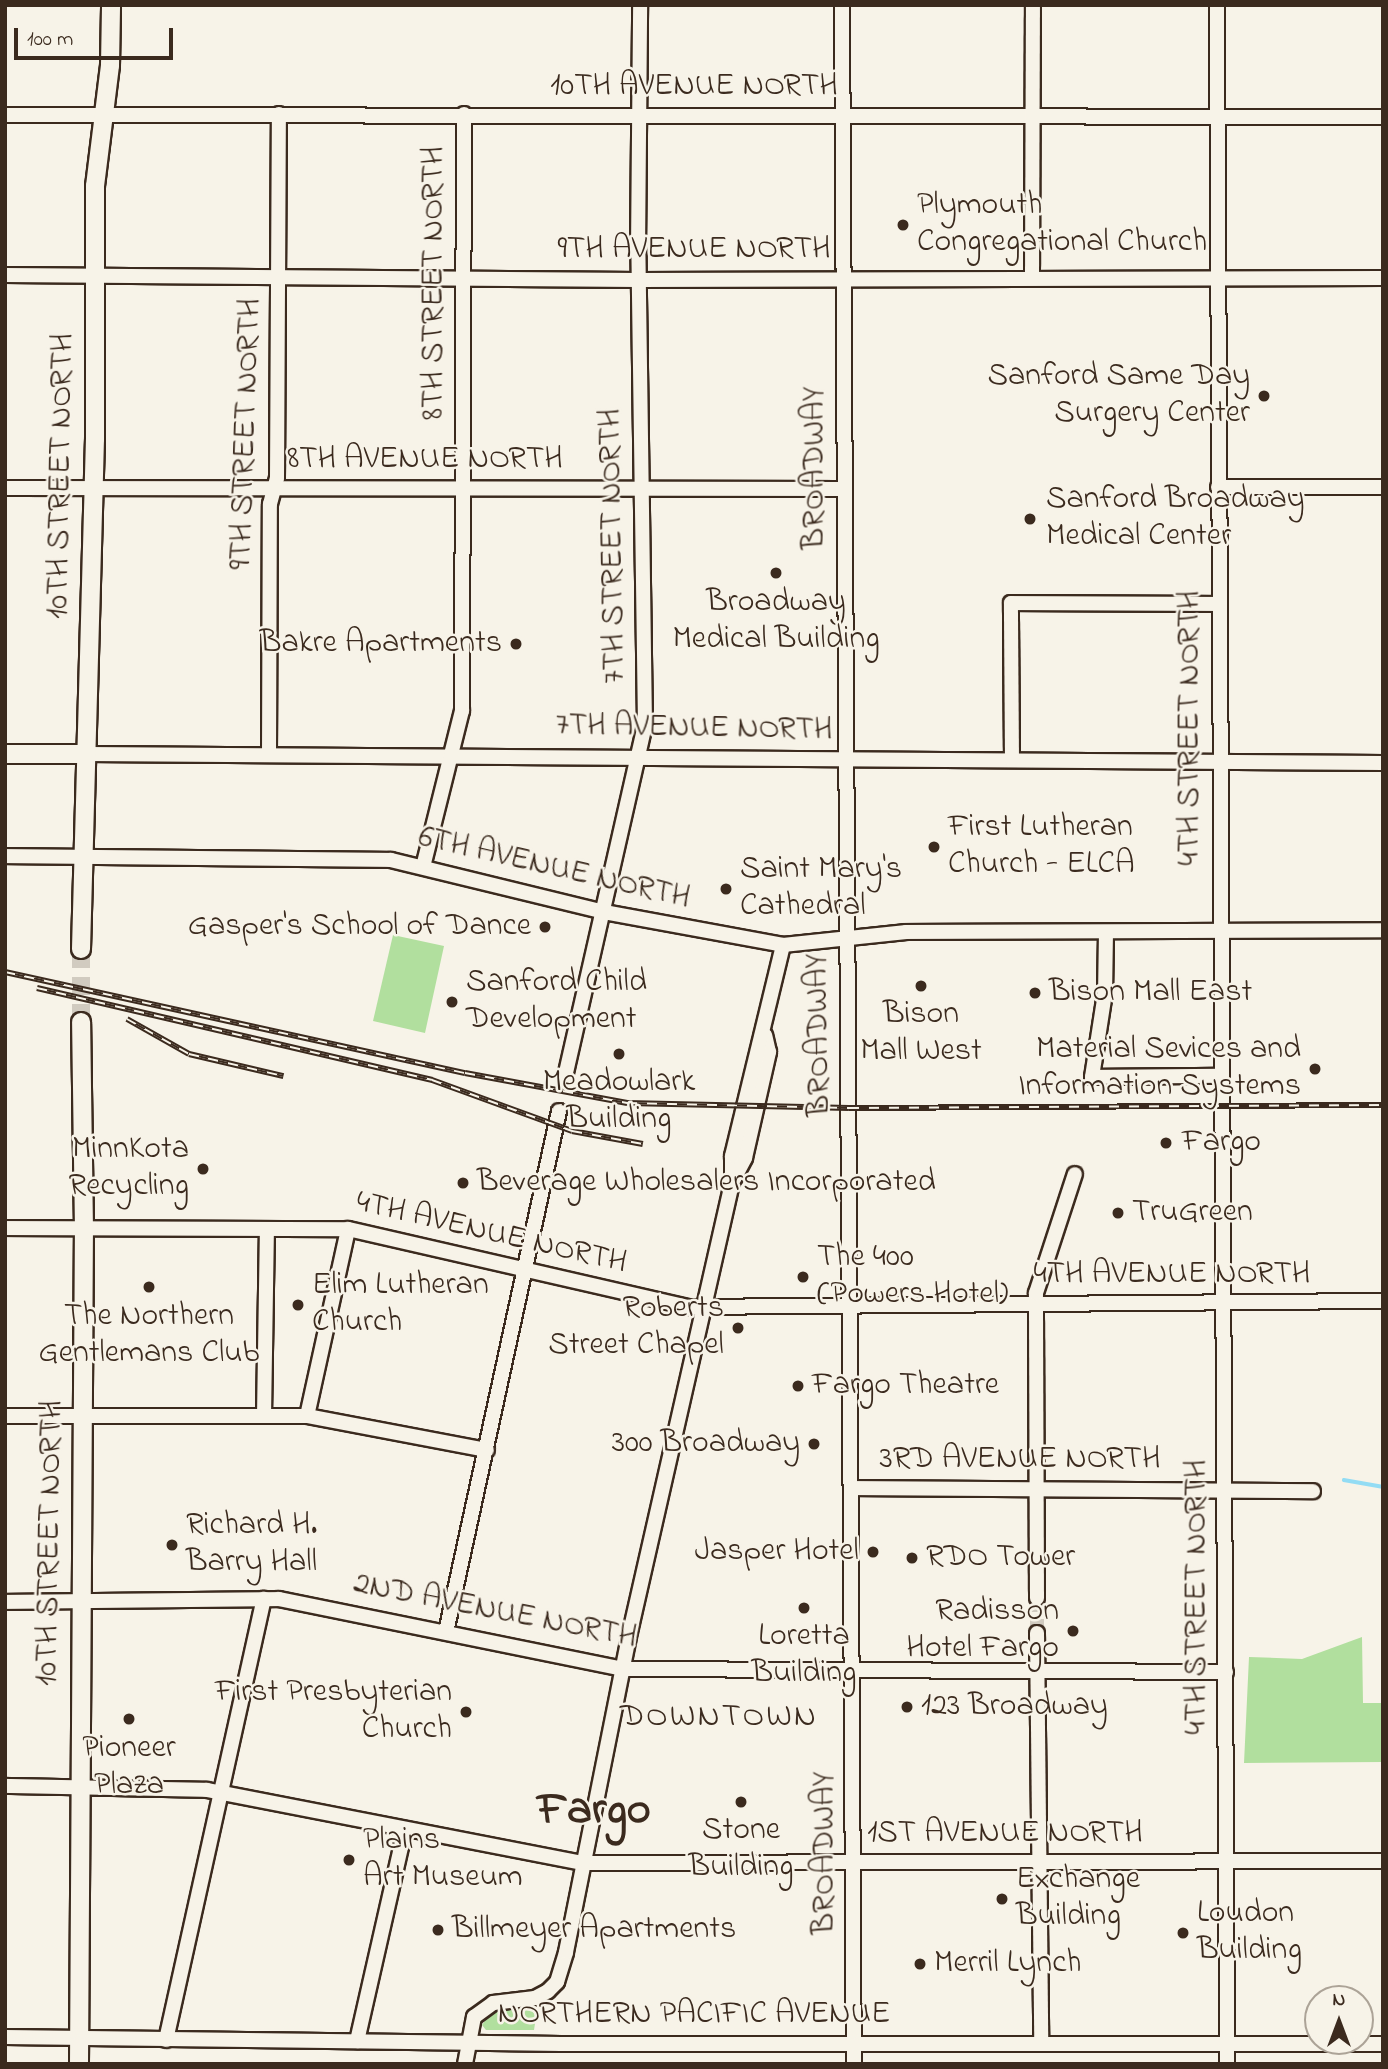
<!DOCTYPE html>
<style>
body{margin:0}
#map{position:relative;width:1388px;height:2069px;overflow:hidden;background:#f7f3e8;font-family:"Indie Flower",sans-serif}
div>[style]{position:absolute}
.green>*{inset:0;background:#b1df9e}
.stream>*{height:3.5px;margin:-1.75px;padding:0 1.75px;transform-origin:1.75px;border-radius:1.75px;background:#93dcf4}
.minor-tunnel>*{height:14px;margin-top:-7px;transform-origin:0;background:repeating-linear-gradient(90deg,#d1cbc0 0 14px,transparent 0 21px)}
.major-tunnel>*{height:18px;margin-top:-9px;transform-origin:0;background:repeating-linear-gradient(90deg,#d1cbc0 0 18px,transparent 0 27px)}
.roads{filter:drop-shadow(2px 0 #3b2a1e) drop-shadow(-2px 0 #3b2a1e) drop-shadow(0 2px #3b2a1e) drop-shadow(0 -2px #3b2a1e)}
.minor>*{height:14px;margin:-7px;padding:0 7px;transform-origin:7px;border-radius:7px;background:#f7f3e8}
.major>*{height:18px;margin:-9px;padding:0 9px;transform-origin:9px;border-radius:9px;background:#f7f3e8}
.rail>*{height:6px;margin-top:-3px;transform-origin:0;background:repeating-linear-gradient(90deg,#f7f3e8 0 10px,#3b2a1e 0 20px);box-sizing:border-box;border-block:2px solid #3b2a1e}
.dots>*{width:19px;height:19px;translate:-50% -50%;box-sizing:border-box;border:4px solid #f7f3e8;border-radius:50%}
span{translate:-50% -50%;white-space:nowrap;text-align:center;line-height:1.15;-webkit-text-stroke:5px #f7f3e8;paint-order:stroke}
.street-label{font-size:32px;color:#3b2a1e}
.poi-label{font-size:32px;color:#3b2a1e}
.left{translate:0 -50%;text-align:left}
.right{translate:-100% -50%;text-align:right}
.neighbourhood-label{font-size:33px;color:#3b2a1e;letter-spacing:2px}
.town-label{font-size:46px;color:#3b2a1e;font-weight:700}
.frame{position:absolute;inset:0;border:7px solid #3b2a1e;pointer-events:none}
.north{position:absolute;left:1304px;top:1985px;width:70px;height:70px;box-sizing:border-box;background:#f7f3e8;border:2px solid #aca397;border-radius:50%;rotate:0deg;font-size:19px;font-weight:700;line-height:28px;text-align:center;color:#3b2a1e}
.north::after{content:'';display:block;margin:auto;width:24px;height:32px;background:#3b2a1e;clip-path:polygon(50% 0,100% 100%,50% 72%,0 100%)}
.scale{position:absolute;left:14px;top:28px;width:159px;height:32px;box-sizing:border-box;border:4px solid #3b2a1e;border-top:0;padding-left:9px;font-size:21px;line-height:24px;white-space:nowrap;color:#3b2a1e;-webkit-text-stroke:5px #f7f3e8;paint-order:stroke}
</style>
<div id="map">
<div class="green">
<i style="clip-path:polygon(393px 935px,444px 946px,425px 1033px,373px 1021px)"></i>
<i style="clip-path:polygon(1362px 1637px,1363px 1703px,1383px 1703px,1383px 1762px,1244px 1763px,1249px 1657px,1302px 1659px)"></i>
<i style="clip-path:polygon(530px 2005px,536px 2017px,534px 2030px,486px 2030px,482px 2025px,494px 2008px)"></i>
</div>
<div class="stream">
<i style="left:1344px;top:1480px;width:40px;rotate:10deg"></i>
</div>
<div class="minor-tunnel">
<i style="left:1037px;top:1633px;width:35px;rotate:-90deg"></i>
</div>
<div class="major-tunnel">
<i style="left:81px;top:1022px;width:73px;rotate:-90deg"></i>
</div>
<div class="roads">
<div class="minor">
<i style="left:842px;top:5px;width:2059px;rotate:89.67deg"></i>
<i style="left:1217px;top:5px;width:2059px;rotate:89.72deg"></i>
<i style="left:5px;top:115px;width:1378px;rotate:0.08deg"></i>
<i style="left:5px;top:275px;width:633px;rotate:0.45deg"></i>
<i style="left:638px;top:280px;width:745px;rotate:-0.15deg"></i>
<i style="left:1032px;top:278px;width:273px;rotate:-89.8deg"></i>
<i style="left:1218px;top:487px;width:165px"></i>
<i style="left:5px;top:488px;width:840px;rotate:0.07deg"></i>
<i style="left:87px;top:754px;width:1296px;rotate:0.4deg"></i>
<i style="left:269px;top:755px;width:251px;rotate:-89.8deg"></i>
<i style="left:270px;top:504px;width:27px;rotate:-75deg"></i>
<i style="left:277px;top:478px;width:364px;rotate:-89.7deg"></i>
<i style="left:1012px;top:760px;width:157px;rotate:-90.4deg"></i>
<i style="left:1011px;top:603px;width:207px;rotate:0.3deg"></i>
<i style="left:5px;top:856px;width:386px;rotate:0.6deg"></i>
<i style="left:391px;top:860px;width:219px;rotate:13.7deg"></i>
<i style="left:604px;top:912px;width:182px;rotate:10.4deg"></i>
<i style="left:783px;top:945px;width:124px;rotate:-6deg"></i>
<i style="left:906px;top:932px;width:477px;rotate:-0.2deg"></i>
<i style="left:423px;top:867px;width:161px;rotate:-76deg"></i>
<i style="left:462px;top:711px;width:597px;rotate:-89.81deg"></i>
<i style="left:1106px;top:932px;width:61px;rotate:90.9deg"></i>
<i style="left:1105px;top:993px;width:85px;rotate:98.8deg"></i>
<i style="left:1092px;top:1077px;width:123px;rotate:-0.5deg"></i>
<i style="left:565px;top:1077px;width:361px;rotate:-77.2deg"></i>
<i style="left:645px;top:725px;width:475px;rotate:-90.8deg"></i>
<i style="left:638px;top:250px;width:245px;rotate:-89.5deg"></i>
<i style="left:734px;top:1179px;width:24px;rotate:-62deg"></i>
<i style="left:745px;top:1158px;width:109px;rotate:-77.2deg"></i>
<i style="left:769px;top:1052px;width:17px;rotate:-103deg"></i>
<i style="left:5px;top:1228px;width:343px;rotate:0.2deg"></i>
<i style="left:348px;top:1229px;width:350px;rotate:12.9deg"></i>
<i style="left:689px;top:1307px;width:694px;rotate:-0.5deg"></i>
<i style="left:5px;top:1416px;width:302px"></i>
<i style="left:307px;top:1416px;width:183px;rotate:10.7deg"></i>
<i style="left:264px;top:1416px;width:187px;rotate:-89.1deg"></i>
<i style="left:307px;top:1416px;width:191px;rotate:-77.6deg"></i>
<i style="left:854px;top:1488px;width:459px;rotate:0.4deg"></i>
<i style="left:1037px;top:1598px;width:305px;rotate:-90.2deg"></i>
<i style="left:1036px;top:1293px;width:125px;rotate:-71.9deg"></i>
<i style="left:5px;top:1602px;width:274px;rotate:-0.6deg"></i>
<i style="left:279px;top:1599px;width:350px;rotate:11.5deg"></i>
<i style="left:622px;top:1669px;width:604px;rotate:0.28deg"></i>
<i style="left:446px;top:1632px;width:533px;rotate:-77.76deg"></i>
<i style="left:1037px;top:1633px;width:408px;rotate:89.4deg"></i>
<i style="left:5px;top:1786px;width:202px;rotate:1.1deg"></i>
<i style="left:207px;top:1790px;width:384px;rotate:11deg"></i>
<i style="left:584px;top:1863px;width:799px;rotate:-0.14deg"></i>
<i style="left:5px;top:2037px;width:556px;rotate:0.72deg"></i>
<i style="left:561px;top:2044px;width:822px"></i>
<i style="left:166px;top:2040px;width:452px;rotate:-77.5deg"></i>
<i style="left:357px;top:2041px;width:216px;rotate:-77.2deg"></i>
<i style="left:465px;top:2064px;width:48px;rotate:-79.2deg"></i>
<i style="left:474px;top:2017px;width:24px;rotate:-36deg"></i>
<i style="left:493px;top:2003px;width:42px;rotate:-6.8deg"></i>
<i style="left:535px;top:1998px;width:15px;rotate:-28deg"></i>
<i style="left:548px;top:1991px;width:13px;rotate:-45deg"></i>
<i style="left:557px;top:1982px;width:31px;rotate:-73deg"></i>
<i style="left:566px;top:1952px;width:317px;rotate:-78.7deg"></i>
<i style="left:628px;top:1641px;width:469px;rotate:-77.2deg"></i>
<i style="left:732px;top:1184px;width:28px;rotate:-90deg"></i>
<i style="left:732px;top:1156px;width:217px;rotate:-76.4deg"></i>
</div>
<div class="major">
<i style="left:5px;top:754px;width:82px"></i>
<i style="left:81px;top:949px;width:510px;rotate:-88.43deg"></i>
<i style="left:95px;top:439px;width:253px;rotate:-90deg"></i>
<i style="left:95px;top:186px;width:122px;rotate:-82.9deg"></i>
<i style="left:110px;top:65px;width:60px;rotate:-89deg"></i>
<i style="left:79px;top:2064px;width:834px;rotate:-89.66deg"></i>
<i style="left:84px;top:1230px;width:208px;rotate:-90.8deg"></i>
</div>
</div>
<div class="rail">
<i style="left:5px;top:972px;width:471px;rotate:12.4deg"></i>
<i style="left:465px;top:1073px;width:165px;rotate:10.5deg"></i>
<i style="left:627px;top:1103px;width:222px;rotate:1.3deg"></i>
<i style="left:849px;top:1108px;width:534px;rotate:-0.32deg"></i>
<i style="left:37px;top:988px;width:406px;rotate:13.1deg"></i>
<i style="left:432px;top:1080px;width:149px;rotate:20deg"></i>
<i style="left:572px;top:1131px;width:72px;rotate:10.4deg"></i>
<i style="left:127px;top:1019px;width:71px;rotate:29.4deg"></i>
<i style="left:189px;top:1054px;width:97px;rotate:13.2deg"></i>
</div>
<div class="dots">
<i style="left:903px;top:225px;background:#3b2a1e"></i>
<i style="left:1264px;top:396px;background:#3b2a1e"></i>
<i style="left:1030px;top:519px;background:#3b2a1e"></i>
<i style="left:776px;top:573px;background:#3b2a1e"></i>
<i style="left:516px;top:644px;background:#3b2a1e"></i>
<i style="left:934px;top:847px;background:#3b2a1e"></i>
<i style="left:726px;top:889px;background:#3b2a1e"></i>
<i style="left:545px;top:927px;background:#3b2a1e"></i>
<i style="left:921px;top:986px;background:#3b2a1e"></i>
<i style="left:1035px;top:993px;background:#3b2a1e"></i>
<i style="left:452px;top:1002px;background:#3b2a1e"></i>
<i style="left:619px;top:1054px;background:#3b2a1e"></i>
<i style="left:1315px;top:1069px;background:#3b2a1e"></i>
<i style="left:1166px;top:1143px;background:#3b2a1e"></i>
<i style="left:203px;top:1169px;background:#3b2a1e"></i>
<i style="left:463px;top:1183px;background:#3b2a1e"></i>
<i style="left:1118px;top:1213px;background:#3b2a1e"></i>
<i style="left:803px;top:1277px;background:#3b2a1e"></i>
<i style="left:149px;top:1287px;background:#3b2a1e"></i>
<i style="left:298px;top:1305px;background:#3b2a1e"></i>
<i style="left:738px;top:1328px;background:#3b2a1e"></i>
<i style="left:798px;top:1386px;background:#3b2a1e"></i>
<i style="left:814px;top:1444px;background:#3b2a1e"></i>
<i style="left:172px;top:1545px;background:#3b2a1e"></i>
<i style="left:873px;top:1552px;background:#3b2a1e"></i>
<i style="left:912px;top:1558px;background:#3b2a1e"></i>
<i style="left:804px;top:1608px;background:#3b2a1e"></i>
<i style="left:1073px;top:1631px;background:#3b2a1e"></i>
<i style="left:907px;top:1707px;background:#3b2a1e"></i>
<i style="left:466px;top:1712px;background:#3b2a1e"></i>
<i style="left:129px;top:1719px;background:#3b2a1e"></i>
<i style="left:741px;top:1802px;background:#3b2a1e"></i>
<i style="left:349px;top:1860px;background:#3b2a1e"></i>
<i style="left:1002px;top:1899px;background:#3b2a1e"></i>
<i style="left:438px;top:1930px;background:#3b2a1e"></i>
<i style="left:1183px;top:1933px;background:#3b2a1e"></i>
<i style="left:920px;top:1964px;background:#3b2a1e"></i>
</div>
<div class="street-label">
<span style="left:694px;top:87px">10TH AVENUE NORTH</span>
<span style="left:694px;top:250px">9TH AVENUE NORTH</span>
<span style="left:435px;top:283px;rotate:-90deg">8TH STREET NORTH</span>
<span style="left:247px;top:434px;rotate:-88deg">9TH STREET NORTH</span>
<span style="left:425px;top:460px">8TH AVENUE NORTH</span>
<span style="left:816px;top:468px;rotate:-90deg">BROADWAY</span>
<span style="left:62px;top:476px;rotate:-89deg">10TH STREET NORTH</span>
<span style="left:614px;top:546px;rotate:-91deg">7TH STREET NORTH</span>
<span style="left:1191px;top:728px;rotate:-90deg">4TH STREET NORTH</span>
<span style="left:694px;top:729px;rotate:1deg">7TH AVENUE NORTH</span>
<span style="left:554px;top:869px;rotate:13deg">6TH AVENUE NORTH</span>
<span style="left:820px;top:1035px;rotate:-91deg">BROADWAY</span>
<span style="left:491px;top:1234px;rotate:13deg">4TH AVENUE NORTH</span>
<span style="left:1172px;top:1275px">4TH AVENUE NORTH</span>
<span style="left:1020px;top:1460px">3RD AVENUE NORTH</span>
<span style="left:51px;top:1543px;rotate:-89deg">10TH STREET NORTH</span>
<span style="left:1198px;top:1597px;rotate:-90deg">4TH STREET NORTH</span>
<span style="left:495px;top:1612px;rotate:11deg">2ND AVENUE NORTH</span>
<span style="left:1005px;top:1834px">1ST AVENUE NORTH</span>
<span style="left:826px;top:1853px;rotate:-90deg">BROADWAY</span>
<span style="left:694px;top:2015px">NORTHERN PACIFIC AVENUE</span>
</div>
<div class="poi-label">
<span class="left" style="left:917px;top:225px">Plymouth<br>Congregational Church</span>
<span class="right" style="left:1250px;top:396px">Sanford Same Day<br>Surgery Center</span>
<span class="left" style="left:1046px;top:519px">Sanford Broadway<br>Medical Center</span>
<span style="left:776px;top:622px">Broadway<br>Medical Building</span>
<span class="right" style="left:502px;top:644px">Bakre Apartments</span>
<span class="left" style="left:948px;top:847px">First Lutheran<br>Church - ELCA</span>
<span class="left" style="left:740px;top:889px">Saint Mary's<br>Cathedral</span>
<span class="right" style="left:531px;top:927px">Gasper's School of Dance</span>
<span class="left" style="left:466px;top:1002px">Sanford Child<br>Development</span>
<span class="left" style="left:1049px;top:993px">Bison Mall East</span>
<span style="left:921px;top:1034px">Bison<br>Mall West</span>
<span class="right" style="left:1301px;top:1069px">Material Sevices and<br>Information Systems</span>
<span style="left:619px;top:1102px">Meadowlark<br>Building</span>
<span class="left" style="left:1182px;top:1143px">Fargo</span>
<span class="right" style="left:189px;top:1169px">MinnKota<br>Recycling</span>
<span class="left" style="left:477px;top:1183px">Beverage Wholesalers Incorporated</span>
<span class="left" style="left:1132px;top:1213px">TruGreen</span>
<span class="left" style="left:817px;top:1277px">The 400<br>(Powers Hotel)</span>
<span class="left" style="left:312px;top:1305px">Elim Lutheran<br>Church</span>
<span class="right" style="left:724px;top:1328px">Roberts<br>Street Chapel</span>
<span style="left:149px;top:1336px">The Northern<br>Gentlemans Club</span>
<span class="left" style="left:812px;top:1386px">Fargo Theatre</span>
<span class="right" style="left:800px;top:1444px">300 Broadway</span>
<span class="left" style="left:186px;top:1545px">Richard H.<br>Barry Hall</span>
<span class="right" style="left:859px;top:1552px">Jasper Hotel</span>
<span class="left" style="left:926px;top:1558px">RDO Tower</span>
<span class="right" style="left:1059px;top:1631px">Radisson<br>Hotel Fargo</span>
<span style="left:804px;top:1656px">Loretta<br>Building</span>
<span class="right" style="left:452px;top:1712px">First Presbyterian<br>Church</span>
<span class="left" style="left:921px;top:1707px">123 Broadway</span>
<span style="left:129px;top:1768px">Pioneer<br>Plaza</span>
<span style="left:741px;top:1850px">Stone<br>Building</span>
<span class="left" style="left:363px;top:1860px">Plains<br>Art Museum</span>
<span class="left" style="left:1016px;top:1899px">Exchange<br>Building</span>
<span class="left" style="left:1197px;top:1933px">Loudon<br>Building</span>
<span class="left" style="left:452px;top:1930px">Billmeyer Apartments</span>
<span class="left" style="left:934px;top:1964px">Merril Lynch</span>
</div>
<div class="neighbourhood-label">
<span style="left:719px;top:1718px">DOWNTOWN</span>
</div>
<div class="town-label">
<span style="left:594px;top:1811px">Fargo</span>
</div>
<div class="frame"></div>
<div class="north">N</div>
<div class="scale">100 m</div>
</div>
